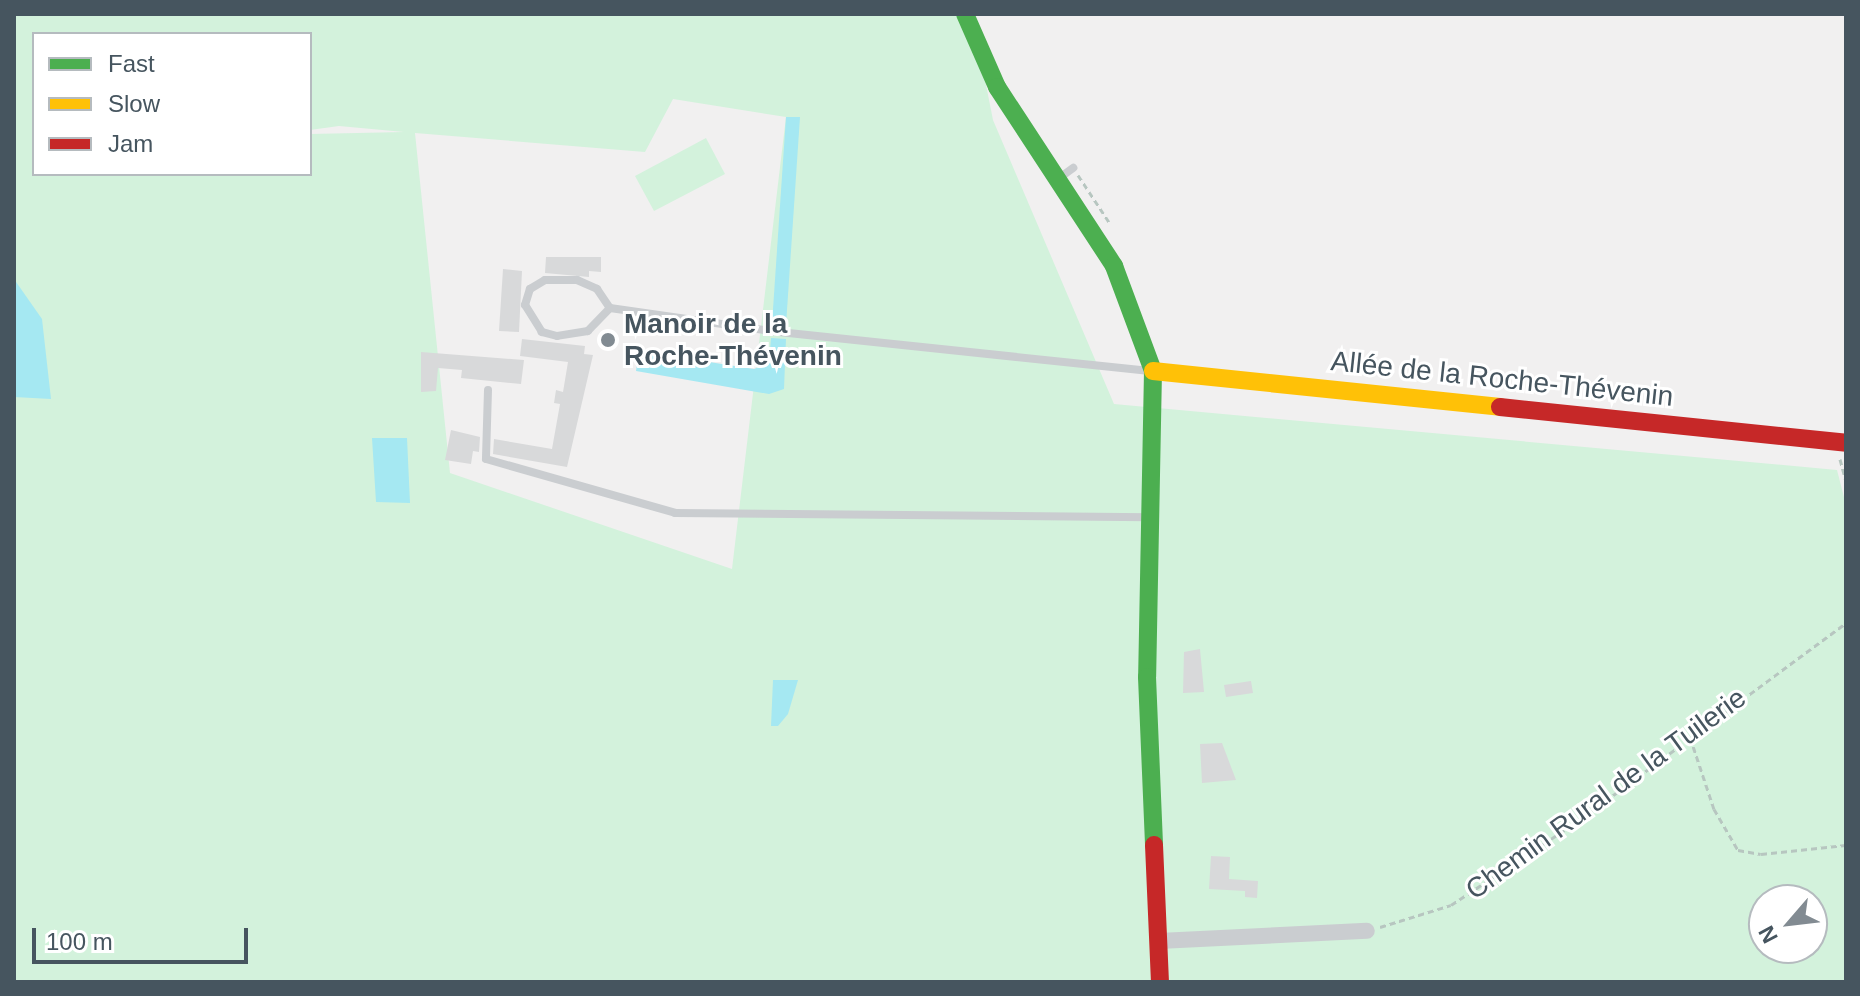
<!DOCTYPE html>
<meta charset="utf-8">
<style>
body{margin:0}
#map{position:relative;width:1860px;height:996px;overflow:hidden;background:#f1f0f0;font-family:Arial,sans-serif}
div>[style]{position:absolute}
.green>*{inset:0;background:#d3f2dc}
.water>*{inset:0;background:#a5e8f2}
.building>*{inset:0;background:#d8d9da}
.path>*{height:3px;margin-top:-1.5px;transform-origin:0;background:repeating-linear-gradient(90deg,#b7c6c0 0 6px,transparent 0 10px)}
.lane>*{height:8px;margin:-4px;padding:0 4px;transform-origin:4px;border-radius:4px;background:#cacdd0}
.street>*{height:16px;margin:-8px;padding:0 8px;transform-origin:8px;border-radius:8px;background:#cacdd0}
.fast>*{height:18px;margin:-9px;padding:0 9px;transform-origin:9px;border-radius:9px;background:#4caf50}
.slow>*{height:18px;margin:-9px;padding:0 9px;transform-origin:9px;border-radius:9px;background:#ffc107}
.jam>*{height:18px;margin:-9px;padding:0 9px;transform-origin:9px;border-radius:9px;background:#c62828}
.dots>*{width:22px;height:22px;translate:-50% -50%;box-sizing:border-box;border:4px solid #fff;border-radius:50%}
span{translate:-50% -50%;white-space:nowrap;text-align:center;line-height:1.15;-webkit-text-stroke:6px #fff;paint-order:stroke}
.poi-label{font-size:28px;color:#46555f;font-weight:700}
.left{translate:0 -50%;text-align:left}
.street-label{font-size:28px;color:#46555f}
.frame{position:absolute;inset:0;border:16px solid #46555f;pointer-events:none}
.legend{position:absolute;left:32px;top:32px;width:280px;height:144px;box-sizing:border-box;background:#fff;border:2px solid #b5bbbf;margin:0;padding:10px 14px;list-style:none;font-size:24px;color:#46555f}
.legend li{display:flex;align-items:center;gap:16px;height:40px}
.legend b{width:40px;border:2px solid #b5bbbf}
.north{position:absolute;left:1748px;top:884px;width:80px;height:80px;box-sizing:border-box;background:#fff;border:2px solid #b5bbbf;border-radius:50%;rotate:242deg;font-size:22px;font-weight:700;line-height:32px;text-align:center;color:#46555f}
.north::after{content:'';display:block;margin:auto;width:28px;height:36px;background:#828b92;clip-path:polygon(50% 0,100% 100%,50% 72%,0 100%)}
.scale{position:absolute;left:32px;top:928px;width:216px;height:36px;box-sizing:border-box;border:4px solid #46555f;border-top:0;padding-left:10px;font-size:24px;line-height:28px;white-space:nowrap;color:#46555f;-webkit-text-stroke:6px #fff;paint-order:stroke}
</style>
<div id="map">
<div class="green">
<i style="clip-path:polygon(evenodd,14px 14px,972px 14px,993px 120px,1114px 404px,1837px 470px,1846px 505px,1846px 982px,14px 982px,14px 14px,34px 34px,310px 34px,310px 130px,339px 126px,404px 132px,310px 134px,310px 174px,34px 174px,34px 34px,14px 14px,673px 99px,786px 117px,732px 569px,450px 473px,415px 133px,645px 152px,673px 99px,14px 14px,1764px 900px,1812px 900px,1812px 948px,1764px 948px,1764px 900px)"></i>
<i style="clip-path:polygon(706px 138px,725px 174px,654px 211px,635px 176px)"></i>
</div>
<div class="water">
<i style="clip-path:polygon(786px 117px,800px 117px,786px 325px,772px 324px)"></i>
<i style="clip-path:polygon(14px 279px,42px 319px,51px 399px,14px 397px)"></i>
<i style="clip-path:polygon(771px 338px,786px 339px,784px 389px,769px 394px,636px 371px,639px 351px,754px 369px,769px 363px)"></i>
<i style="clip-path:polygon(372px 438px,407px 438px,410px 503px,376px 502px)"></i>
<i style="clip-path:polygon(773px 680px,798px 680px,788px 714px,778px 726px,771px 726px)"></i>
</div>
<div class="building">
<i style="clip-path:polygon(546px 257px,601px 257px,601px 272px,589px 271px,589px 277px,545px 273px)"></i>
<i style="clip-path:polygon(503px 269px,522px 271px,519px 332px,499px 331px)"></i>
<i style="clip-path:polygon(522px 339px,585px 346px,584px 354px,593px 355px,567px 467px,493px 454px,494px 439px,552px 449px,560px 404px,554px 403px,556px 390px,563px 392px,568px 362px,520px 356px)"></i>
<i style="clip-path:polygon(421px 352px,524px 360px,521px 384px,461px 378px,462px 370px,438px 368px,436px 391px,421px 392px)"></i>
<i style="clip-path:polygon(451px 430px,480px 437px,479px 452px,473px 451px,471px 464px,445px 460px)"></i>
<i style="clip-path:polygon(1200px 649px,1204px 692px,1183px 693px,1184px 652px)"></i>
<i style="clip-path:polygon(1251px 681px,1253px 693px,1226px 697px,1224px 685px)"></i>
<i style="clip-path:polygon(1222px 743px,1236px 780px,1202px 783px,1200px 744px)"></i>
<i style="clip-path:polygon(1211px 856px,1230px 857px,1229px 879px,1258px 881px,1257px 898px,1245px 897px,1245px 891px,1209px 889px)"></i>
</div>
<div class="path">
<i style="left:1078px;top:175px;width:56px;rotate:56.6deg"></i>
<i style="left:1840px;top:459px;width:24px;rotate:75deg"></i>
<i style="left:1690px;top:737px;width:76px;rotate:71.6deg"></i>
<i style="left:1714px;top:809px;width:48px;rotate:59.7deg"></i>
<i style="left:1738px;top:850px;width:23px;rotate:10deg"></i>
<i style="left:1761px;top:854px;width:85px;rotate:-6deg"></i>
<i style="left:1380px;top:927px;width:74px;rotate:-17.2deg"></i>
<i style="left:1451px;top:905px;width:156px;rotate:-33.5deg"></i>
<i style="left:1581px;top:819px;width:330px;rotate:-36.5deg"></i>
</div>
<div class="lane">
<i style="left:1058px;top:179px;width:19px;rotate:-36deg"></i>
<i style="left:545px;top:280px;width:32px"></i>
<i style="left:577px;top:280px;width:22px;rotate:24deg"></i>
<i style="left:597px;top:289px;width:23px;rotate:56deg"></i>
<i style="left:610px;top:308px;width:32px;rotate:134deg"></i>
<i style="left:588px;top:331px;width:31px;rotate:171deg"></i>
<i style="left:557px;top:336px;width:16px;rotate:-165deg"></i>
<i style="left:542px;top:332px;width:32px;rotate:-122deg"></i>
<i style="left:525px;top:305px;width:17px;rotate:-73deg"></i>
<i style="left:530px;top:289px;width:17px;rotate:-31deg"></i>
<i style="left:610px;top:308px;width:171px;rotate:8.1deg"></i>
<i style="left:779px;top:332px;width:373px;rotate:6deg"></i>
<i style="left:488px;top:390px;width:69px;rotate:91.7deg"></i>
<i style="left:486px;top:459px;width:197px;rotate:15.9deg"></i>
<i style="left:675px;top:513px;width:475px;rotate:0.5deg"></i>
</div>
<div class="street">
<i style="left:1159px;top:941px;width:208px;rotate:-2.8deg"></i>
</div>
<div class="fast">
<i style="left:965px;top:14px;width:80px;rotate:66.3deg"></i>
<i style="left:997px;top:87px;width:214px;rotate:56.8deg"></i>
<i style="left:1114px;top:266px;width:112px;rotate:69.6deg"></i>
<i style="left:1153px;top:371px;width:306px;rotate:91.1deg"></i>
<i style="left:1147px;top:677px;width:168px;rotate:87.6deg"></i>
</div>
<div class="slow">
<i style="left:1153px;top:371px;width:349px;rotate:5.9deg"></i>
</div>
<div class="jam">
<i style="left:1500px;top:407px;width:348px;rotate:5.9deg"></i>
<i style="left:1154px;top:845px;width:137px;rotate:87.5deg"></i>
</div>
<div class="dots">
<i style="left:608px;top:340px;background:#828b92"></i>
</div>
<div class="poi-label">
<span class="left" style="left:624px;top:340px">Manoir de la<br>Roche-Thévenin</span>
</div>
<div class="street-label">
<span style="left:1502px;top:379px;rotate:6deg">Allée de la Roche-Thévenin</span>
<span style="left:1606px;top:794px;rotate:-36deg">Chemin Rural de la Tuilerie</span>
</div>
<div class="frame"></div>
<ul class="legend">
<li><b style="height:10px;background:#4caf50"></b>Fast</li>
<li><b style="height:10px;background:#ffc107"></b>Slow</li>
<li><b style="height:10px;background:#c62828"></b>Jam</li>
</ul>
<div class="north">N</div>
<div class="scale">100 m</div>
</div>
